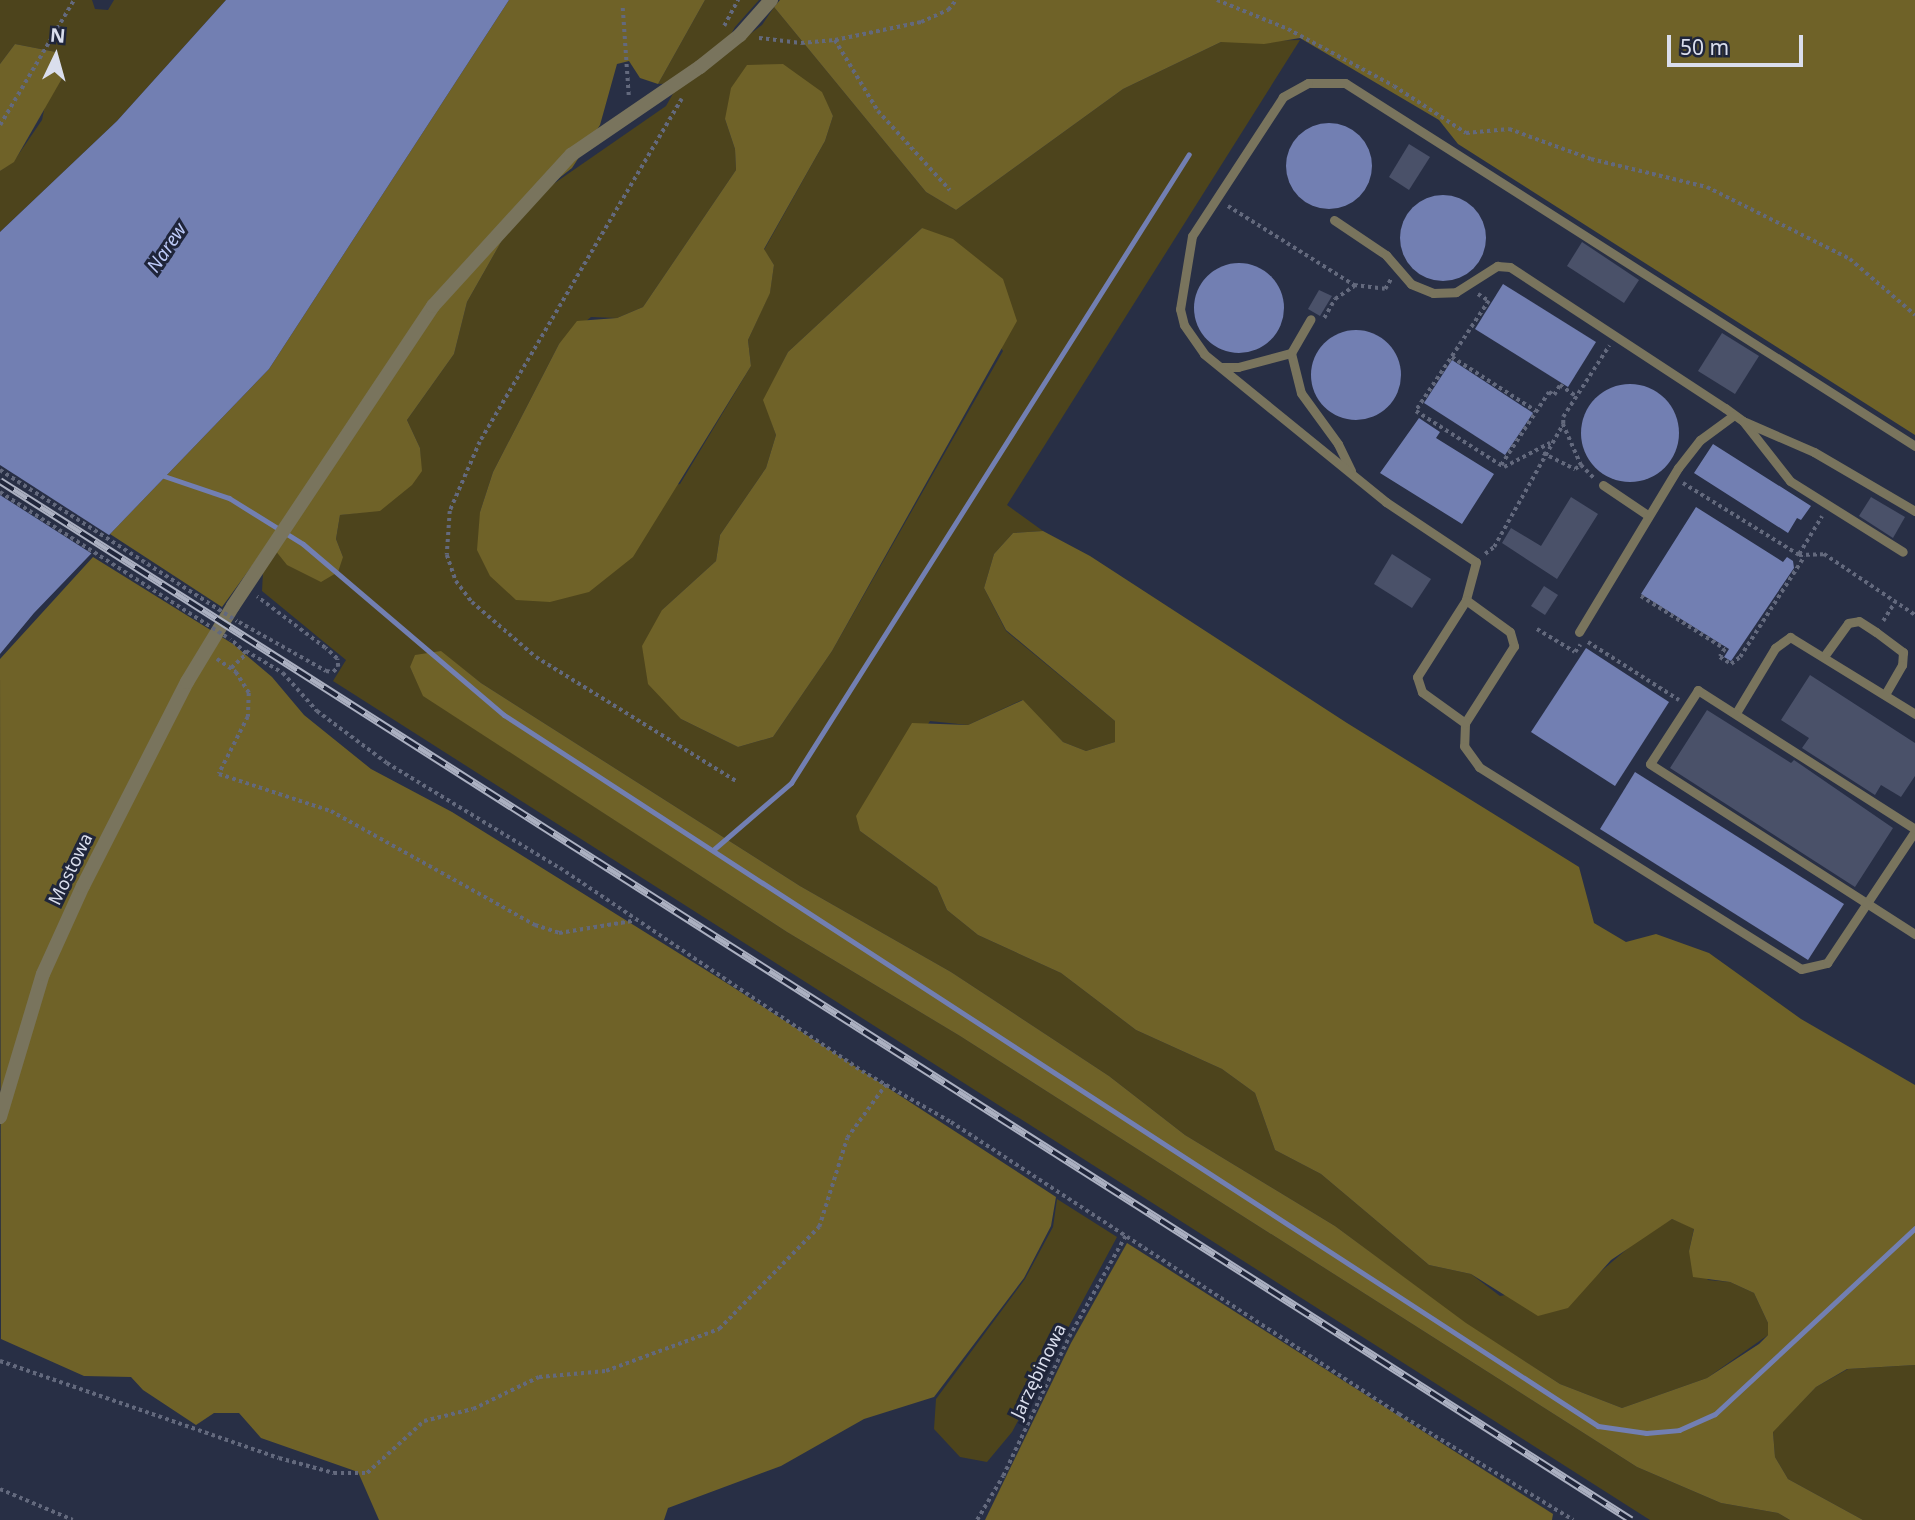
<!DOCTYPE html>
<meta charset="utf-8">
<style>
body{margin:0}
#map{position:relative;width:1915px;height:1520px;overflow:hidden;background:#282f45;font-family:"Noto Sans",sans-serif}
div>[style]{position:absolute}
.green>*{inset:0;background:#4d441c}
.forest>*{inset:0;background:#6f6228}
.water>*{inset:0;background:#727fb2}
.round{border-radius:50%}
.pier>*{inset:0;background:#282f45}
.stream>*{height:5px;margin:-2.5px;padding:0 2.5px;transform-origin:2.5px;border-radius:2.5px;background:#727fb2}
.building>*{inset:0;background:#4a5169}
.path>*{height:3.5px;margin-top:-1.75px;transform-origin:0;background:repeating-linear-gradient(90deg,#63697d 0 3.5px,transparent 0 7px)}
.lane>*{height:9px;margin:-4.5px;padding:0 4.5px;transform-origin:4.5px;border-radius:4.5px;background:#79745d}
.street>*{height:14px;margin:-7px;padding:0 7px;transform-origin:7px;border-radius:7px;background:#79745d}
.rail>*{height:8px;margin-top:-4px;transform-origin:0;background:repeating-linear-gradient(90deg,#1f253a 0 16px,#abb0c1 0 32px);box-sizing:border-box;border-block:2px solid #abb0c1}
.path-bridge>*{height:3.5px;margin-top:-1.75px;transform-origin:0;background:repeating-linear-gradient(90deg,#63697d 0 3.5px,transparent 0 7px)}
span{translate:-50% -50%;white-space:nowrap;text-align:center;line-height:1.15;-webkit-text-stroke:6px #1f253a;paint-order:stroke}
.street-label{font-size:18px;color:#dadeed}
.water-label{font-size:19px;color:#bcc9f7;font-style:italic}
.north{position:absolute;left:21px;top:21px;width:70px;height:70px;-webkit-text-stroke:5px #1f253a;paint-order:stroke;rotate:5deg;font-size:19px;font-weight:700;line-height:28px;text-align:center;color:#dadeed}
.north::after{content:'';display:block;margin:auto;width:24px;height:32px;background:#dadeed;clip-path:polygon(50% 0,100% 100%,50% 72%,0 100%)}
.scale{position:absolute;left:1667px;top:35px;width:136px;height:32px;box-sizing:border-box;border:4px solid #dadeed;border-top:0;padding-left:9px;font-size:21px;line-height:24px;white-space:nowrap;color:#dadeed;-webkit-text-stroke:5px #1f253a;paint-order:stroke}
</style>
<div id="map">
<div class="green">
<i style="clip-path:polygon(0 0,92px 0,95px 9px,108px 10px,114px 0,226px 0,117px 121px,0 232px,0 171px,14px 161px,42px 120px,56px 52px,15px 44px,0 64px)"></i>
<i style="clip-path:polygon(evenodd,705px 0,759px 0,735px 27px,717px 59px,762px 25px,774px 7px,926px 192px,956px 210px,1123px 89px,1221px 42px,1300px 40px,1007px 505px,1043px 531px,1013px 533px,994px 554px,984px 588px,1006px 631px,1115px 721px,1115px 742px,1086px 751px,1063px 742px,1022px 700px,968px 725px,930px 721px,860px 831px,937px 887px,947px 910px,978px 935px,1061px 973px,1136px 1030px,1222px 1069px,1255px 1093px,1275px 1150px,1321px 1174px,1429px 1265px,1471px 1274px,1500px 1296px,1591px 1280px,1641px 1237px,1672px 1219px,1694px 1228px,1689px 1251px,1708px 1280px,1730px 1282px,1754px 1293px,1768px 1323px,1768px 1335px,1707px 1378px,1622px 1408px,1560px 1384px,1466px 1324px,1335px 1226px,1185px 1135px,1109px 1076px,951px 972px,800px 886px,481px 683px,441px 652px,410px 667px,424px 696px,787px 932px,960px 1036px,1637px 1467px,1721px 1503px,1778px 1513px,1790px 1520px,1650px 1520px,333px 681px,346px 660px,262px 591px,263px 572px,276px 551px,343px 557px,336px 539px,340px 515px,380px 510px,421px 471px,420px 448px,407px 420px,454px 354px,467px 302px,505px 235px,536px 196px,666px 106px,679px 83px,658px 84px,705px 0,821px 92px,833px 116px,825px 141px,764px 250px,774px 265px,770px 292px,748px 340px,751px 366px,680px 484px,480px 512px,493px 472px,559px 344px,591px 317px,617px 318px,643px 307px,736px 170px,735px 149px,725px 119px,821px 92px,705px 0,922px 228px,1003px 351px,832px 651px,773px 737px,738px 747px,681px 719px,662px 610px,716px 561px,720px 535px,766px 468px,776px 435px,764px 400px,788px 352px,922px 228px)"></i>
<i style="clip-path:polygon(1057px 1199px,1117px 1237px,1012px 1432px,987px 1462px,960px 1457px,934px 1429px,936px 1399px,1025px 1279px,1053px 1227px)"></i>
<i style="clip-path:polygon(1915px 1365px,1915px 1520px,1863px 1520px,1788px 1479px,1775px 1457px,1773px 1431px,1816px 1387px,1848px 1369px)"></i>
</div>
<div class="forest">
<i style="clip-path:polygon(509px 0,705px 0,658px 84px,640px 78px,629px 61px,617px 64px,600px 125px,572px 168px,536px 196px,505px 235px,467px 302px,454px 354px,407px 420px,420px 448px,422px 471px,412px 485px,380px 511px,340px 515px,336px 539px,343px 557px,338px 572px,321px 582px,287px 565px,275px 550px,262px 552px,222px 607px,110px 534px,269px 369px)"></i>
<i style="clip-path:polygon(780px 0,1915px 0,1915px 435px,1458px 144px,1439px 120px,1300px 38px,1264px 44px,1221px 42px,1123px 89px,956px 210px,926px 192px,774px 7px)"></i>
<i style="clip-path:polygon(15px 44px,56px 52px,64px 75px,14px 162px,0 171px,0 64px)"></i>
<i style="clip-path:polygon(783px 64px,822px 92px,833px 116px,825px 141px,764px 249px,774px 265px,770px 293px,748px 340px,751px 366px,633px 557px,589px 592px,550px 602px,516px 600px,490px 576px,477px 550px,480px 512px,493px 472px,559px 344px,577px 321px,617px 318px,643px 307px,736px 170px,735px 149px,725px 119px,731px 88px,747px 65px)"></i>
<i style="clip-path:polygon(922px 228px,953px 239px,1003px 279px,1017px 321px,832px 651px,773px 737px,738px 747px,681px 719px,648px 684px,642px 646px,662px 610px,716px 561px,720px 535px,766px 468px,776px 435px,763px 400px,788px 352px)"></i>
<i style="clip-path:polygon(1043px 531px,1090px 556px,1347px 723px,1579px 867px,1594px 923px,1626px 942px,1656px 934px,1709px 953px,1801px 1019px,1915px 1085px,1915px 1365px,1847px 1369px,1816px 1387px,1773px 1432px,1775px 1457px,1788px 1479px,1863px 1520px,1790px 1520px,1778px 1513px,1721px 1503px,1637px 1467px,960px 1036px,787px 932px,423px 696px,410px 667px,415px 655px,441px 651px,481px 683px,800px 886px,951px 972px,1109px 1076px,1185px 1135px,1335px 1226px,1466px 1323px,1560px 1384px,1622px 1408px,1707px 1378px,1759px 1344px,1768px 1335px,1768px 1323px,1754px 1293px,1730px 1282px,1693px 1277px,1689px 1251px,1694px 1229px,1672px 1219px,1611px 1260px,1568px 1308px,1538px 1316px,1471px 1274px,1429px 1265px,1321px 1174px,1275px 1150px,1255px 1093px,1222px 1069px,1136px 1030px,1061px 973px,978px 935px,947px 910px,937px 887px,860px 831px,856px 816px,912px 723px,968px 725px,1023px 700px,1063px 742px,1086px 751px,1115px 742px,1115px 721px,1006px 630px,984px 588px,994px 554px,1013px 533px)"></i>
<i style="clip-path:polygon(93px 557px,233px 644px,272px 677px,304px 715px,371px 769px,452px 812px,725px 982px,1056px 1197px,1051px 1226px,1024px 1278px,934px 1397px,864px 1419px,781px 1466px,668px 1508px,664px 1520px,379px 1520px,358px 1472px,261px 1438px,239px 1413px,214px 1413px,196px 1425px,143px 1390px,131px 1377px,84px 1376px,1px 1339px,0 659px)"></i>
<i style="clip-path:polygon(1127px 1243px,1553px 1514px,1552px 1520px,985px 1520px,1071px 1343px)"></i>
</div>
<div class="water">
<i style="clip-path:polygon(226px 0,509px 0,269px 369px,34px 613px,0 654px,0 232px,117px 121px)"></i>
<i class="round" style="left:1286px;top:123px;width:86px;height:86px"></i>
<i class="round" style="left:1400px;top:195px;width:86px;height:86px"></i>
<i class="round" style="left:1194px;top:263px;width:90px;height:90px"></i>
<i style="clip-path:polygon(1503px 284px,1596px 342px,1568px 387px,1475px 329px)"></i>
<i class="round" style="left:1311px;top:330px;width:90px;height:90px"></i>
<i style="clip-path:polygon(1452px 360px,1533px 413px,1505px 455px,1424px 403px)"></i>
<i class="round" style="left:1581px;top:384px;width:98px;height:98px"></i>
<i style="clip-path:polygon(1419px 418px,1440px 432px,1436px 438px,1494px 474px,1462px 524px,1380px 473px)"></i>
<i style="clip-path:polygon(1713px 444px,1811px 506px,1801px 520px,1797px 518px,1788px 533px,1694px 473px)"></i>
<i style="clip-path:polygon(1696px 507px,1783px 562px,1787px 557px,1793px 561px,1794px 568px,1731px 661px,1724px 657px,1729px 649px,1641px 594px)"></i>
<i style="clip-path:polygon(1586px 648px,1669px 702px,1615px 786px,1531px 732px)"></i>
<i style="clip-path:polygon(1635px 772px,1844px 904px,1808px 960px,1600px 829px)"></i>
</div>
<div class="pier">
<i style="clip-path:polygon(0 465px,112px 537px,94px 555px,0 495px)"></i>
</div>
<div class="stream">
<i style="left:161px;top:475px;width:72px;rotate:18.7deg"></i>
<i style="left:229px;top:498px;width:87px;rotate:31.9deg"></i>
<i style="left:303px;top:544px;width:264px;rotate:40.4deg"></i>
<i style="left:504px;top:715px;width:1305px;rotate:33.02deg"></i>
<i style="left:1598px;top:1426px;width:49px;rotate:8.3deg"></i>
<i style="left:1646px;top:1433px;width:33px;rotate:-5deg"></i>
<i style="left:1679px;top:1430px;width:39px;rotate:-24deg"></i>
<i style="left:1715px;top:1414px;width:273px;rotate:-42.9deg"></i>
<i style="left:713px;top:850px;width:103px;rotate:-40.7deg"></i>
<i style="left:791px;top:783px;width:744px;rotate:-57.68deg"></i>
</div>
<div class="building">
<i style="clip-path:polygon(1409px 144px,1430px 157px,1409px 190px,1389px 177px)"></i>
<i style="clip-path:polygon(1582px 242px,1639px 280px,1624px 303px,1567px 266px)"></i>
<i style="clip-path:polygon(1319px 290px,1332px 296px,1320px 316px,1308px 309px)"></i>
<i style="clip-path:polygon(1722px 333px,1759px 356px,1735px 394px,1698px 371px)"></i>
<i style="clip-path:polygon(1571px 497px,1598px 514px,1557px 579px,1502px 543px,1511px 528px,1541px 546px)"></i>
<i style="clip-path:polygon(1871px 497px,1905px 517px,1893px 538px,1859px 516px)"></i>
<i style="clip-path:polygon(1392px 554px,1431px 579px,1412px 608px,1374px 584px)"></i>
<i style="clip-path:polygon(1544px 586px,1558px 595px,1545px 615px,1531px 606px)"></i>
<i style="clip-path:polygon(1810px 675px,1915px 743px,1915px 776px,1901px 797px,1881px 785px,1875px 795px,1802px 748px,1809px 738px,1781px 720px)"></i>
<i style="clip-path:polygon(1707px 710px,1791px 763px,1794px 760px,1893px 828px,1855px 887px,1670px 768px)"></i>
</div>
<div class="path">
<i style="left:1217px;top:0;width:77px;rotate:22.2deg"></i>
<i style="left:1288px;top:29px;width:120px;rotate:28.3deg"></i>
<i style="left:1394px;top:86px;width:86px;rotate:33.1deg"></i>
<i style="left:1466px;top:133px;width:43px;rotate:-5.3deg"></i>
<i style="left:1509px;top:129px;width:87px;rotate:20.1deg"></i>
<i style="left:1591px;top:159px;width:119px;rotate:13.6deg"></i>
<i style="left:1707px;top:187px;width:160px;rotate:26.7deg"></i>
<i style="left:1850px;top:259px;width:86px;rotate:40.7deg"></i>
<i style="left:623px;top:8px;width:88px;rotate:86.1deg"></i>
<i style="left:724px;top:26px;width:30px;rotate:-62deg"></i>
<i style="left:759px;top:38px;width:42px;rotate:6.8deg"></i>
<i style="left:801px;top:43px;width:34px;rotate:-5deg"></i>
<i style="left:835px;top:40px;width:88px;rotate:-11.8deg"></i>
<i style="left:921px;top:22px;width:30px;rotate:-24deg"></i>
<i style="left:948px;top:10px;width:13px;rotate:-51deg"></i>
<i style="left:835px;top:40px;width:83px;rotate:58.8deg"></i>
<i style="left:878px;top:111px;width:107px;rotate:47.7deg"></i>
<i style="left:682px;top:99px;width:398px;rotate:120.5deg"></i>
<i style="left:480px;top:442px;width:75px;rotate:113.5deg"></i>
<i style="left:450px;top:511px;width:44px;rotate:93.9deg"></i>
<i style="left:447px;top:555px;width:28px;rotate:71deg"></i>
<i style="left:456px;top:581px;width:26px;rotate:53deg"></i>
<i style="left:472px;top:602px;width:84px;rotate:40.7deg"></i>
<i style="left:536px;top:657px;width:235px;rotate:31.8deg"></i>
<i style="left:0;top:125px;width:145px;rotate:-59.4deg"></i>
<i style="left:1228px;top:206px;width:149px;rotate:32.1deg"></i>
<i style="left:1354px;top:285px;width:31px;rotate:7deg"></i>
<i style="left:1385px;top:289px;width:12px;rotate:-59deg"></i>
<i style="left:1478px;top:294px;width:13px;rotate:32deg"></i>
<i style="left:1489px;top:301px;width:132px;rotate:123.6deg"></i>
<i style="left:1416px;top:411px;width:104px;rotate:32.5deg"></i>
<i style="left:1504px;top:467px;width:52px;rotate:-27.6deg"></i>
<i style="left:1324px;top:318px;width:22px;rotate:-60deg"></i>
<i style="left:1335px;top:299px;width:23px;rotate:-34deg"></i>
<i style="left:1452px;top:357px;width:100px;rotate:32.7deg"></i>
<i style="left:1563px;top:424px;width:45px;rotate:66.3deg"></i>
<i style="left:1581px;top:465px;width:20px;rotate:45deg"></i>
<i style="left:1543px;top:453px;width:36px;rotate:27deg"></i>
<i style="left:1575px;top:469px;width:7px;rotate:-34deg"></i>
<i style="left:1501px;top:465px;width:87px;rotate:-56.7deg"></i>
<i style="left:1549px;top:392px;width:6px;rotate:31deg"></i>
<i style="left:1554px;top:395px;width:12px;rotate:-59deg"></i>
<i style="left:1560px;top:385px;width:19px;rotate:35deg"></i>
<i style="left:1683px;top:483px;width:137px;rotate:31.8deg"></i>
<i style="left:1799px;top:555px;width:25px;rotate:-2deg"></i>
<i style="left:1824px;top:554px;width:110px;rotate:33.8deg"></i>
<i style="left:1485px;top:554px;width:11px;rotate:-38deg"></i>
<i style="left:1494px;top:547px;width:141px;rotate:-60.7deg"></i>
<i style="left:1563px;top:424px;width:7px;rotate:-90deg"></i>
<i style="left:1563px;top:417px;width:85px;rotate:-57.1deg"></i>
<i style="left:1799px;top:554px;width:44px;rotate:-58.8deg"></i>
<i style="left:1641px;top:596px;width:99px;rotate:32.2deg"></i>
<i style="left:1725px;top:649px;width:9px;rotate:122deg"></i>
<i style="left:1720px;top:657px;width:13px;rotate:32deg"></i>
<i style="left:1731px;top:664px;width:11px;rotate:-38deg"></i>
<i style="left:1740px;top:657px;width:119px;rotate:-57.4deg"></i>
<i style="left:1883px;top:621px;width:22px;rotate:-58deg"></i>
<i style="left:239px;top:622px;width:100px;rotate:29.4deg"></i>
<i style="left:326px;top:671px;width:7px;rotate:8deg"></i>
<i style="left:333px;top:672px;width:7px;rotate:-45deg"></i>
<i style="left:338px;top:667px;width:8px;rotate:-97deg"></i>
<i style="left:337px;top:659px;width:16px;rotate:-137deg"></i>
<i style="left:325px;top:648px;width:85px;rotate:-143.1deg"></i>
<i style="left:1537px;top:629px;width:44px;rotate:31.2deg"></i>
<i style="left:1575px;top:652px;width:9px;rotate:-54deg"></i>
<i style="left:1588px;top:642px;width:108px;rotate:32.5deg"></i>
<i style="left:246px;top:651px;width:43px;rotate:30.7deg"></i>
<i style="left:283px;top:673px;width:51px;rotate:48.2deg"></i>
<i style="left:317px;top:711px;width:87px;rotate:36.6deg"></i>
<i style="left:387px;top:763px;width:202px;rotate:31.3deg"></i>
<i style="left:560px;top:868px;width:364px;rotate:33.9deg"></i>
<i style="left:862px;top:1071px;width:103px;rotate:29.8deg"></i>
<i style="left:951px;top:1122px;width:535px;rotate:33.1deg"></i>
<i style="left:1399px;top:1414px;width:204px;rotate:31.3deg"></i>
<i style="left:217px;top:659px;width:23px;rotate:34deg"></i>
<i style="left:236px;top:672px;width:25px;rotate:58deg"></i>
<i style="left:249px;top:693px;width:24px;rotate:92deg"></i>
<i style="left:248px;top:717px;width:64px;rotate:117deg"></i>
<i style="left:219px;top:774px;width:118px;rotate:18.3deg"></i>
<i style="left:331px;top:811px;width:234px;rotate:29.2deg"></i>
<i style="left:535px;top:925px;width:25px;rotate:18deg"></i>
<i style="left:559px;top:933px;width:74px;rotate:-9.3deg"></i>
<i style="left:231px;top:668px;width:21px;rotate:-43deg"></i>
<i style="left:246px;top:654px;width:21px;rotate:-137deg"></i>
<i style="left:0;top:1361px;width:295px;rotate:19.2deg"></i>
<i style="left:279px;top:1458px;width:57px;rotate:15.3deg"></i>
<i style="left:334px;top:1473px;width:33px"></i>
<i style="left:367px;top:1473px;width:77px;rotate:-42.4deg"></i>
<i style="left:424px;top:1421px;width:50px;rotate:-13.8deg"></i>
<i style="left:473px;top:1409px;width:73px;rotate:-25.9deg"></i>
<i style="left:539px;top:1377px;width:67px;rotate:-5.1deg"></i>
<i style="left:606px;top:1371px;width:121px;rotate:-20.4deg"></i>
<i style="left:719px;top:1329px;width:143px;rotate:-45.6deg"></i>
<i style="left:819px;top:1227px;width:93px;rotate:-72.5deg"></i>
<i style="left:847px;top:1138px;width:68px;rotate:-54deg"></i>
<i style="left:0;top:1489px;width:79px;rotate:23deg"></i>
<i style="left:977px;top:1520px;width:51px;rotate:-59.4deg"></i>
<i style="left:1003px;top:1476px;width:154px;rotate:-64.6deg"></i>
<i style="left:1069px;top:1337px;width:117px;rotate:-60.8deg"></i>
</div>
<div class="lane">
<i style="left:1334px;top:220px;width:63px;rotate:33.9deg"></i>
<i style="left:1386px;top:255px;width:38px;rotate:49deg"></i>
<i style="left:1411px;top:284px;width:24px;rotate:22deg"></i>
<i style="left:1433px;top:293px;width:23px;rotate:-2deg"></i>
<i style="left:1456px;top:292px;width:49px;rotate:-32.4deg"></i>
<i style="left:1497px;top:266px;width:13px;rotate:4deg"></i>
<i style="left:1510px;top:267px;width:257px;rotate:33.3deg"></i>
<i style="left:1725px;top:408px;width:22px;rotate:36deg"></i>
<i style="left:1743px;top:421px;width:76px;rotate:51.9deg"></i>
<i style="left:1790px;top:481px;width:133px;rotate:32.1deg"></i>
<i style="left:1291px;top:353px;width:41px;rotate:76deg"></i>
<i style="left:1301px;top:393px;width:63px;rotate:54deg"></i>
<i style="left:1338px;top:444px;width:30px;rotate:64deg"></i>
<i style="left:1221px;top:367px;width:17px"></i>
<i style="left:1238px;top:367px;width:55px;rotate:-14.8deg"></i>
<i style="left:1291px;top:353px;width:39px;rotate:-60deg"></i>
<i style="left:1745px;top:422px;width:75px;rotate:23.5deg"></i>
<i style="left:1814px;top:452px;width:117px;rotate:30.3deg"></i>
<i style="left:1915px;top:446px;width:676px;rotate:-147.51deg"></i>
<i style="left:1345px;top:83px;width:37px;rotate:180deg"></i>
<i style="left:1308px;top:83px;width:29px;rotate:151deg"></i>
<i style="left:1283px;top:97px;width:166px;rotate:123.2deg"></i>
<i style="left:1192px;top:236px;width:74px;rotate:99.3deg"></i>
<i style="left:1180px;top:309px;width:16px;rotate:76deg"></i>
<i style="left:1184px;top:325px;width:35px;rotate:55deg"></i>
<i style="left:1204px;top:354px;width:235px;rotate:39.1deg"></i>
<i style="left:1386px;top:502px;width:108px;rotate:33.7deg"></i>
<i style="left:1476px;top:562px;width:39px;rotate:105deg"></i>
<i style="left:1466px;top:600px;width:54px;rotate:36deg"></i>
<i style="left:1510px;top:632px;width:15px;rotate:74deg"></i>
<i style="left:1514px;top:646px;width:91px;rotate:122.5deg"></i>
<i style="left:1465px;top:723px;width:23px;rotate:92deg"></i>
<i style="left:1464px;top:746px;width:26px;rotate:54deg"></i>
<i style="left:1479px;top:767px;width:380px;rotate:32.1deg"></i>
<i style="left:1801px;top:969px;width:27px;rotate:-13deg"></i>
<i style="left:1827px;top:963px;width:159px;rotate:-56.3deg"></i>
<i style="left:1603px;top:485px;width:55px;rotate:34deg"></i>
<i style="left:1579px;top:632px;width:192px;rotate:-58.9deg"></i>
<i style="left:1678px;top:468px;width:36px;rotate:-52deg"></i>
<i style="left:1700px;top:440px;width:42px;rotate:-36.3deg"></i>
<i style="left:1825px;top:655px;width:39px;rotate:-54deg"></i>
<i style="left:1848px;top:623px;width:11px;rotate:-10deg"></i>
<i style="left:1859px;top:621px;width:20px;rotate:33deg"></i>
<i style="left:1876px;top:632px;width:34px;rotate:37deg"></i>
<i style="left:1903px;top:652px;width:13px;rotate:94deg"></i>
<i style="left:1902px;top:665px;width:34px;rotate:120deg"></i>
<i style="left:1736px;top:713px;width:76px;rotate:-59deg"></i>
<i style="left:1775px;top:648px;width:19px;rotate:-36deg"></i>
<i style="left:1790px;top:637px;width:147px;rotate:31.6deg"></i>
<i style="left:1465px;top:723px;width:53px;rotate:-144.2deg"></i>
<i style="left:1422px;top:692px;width:16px;rotate:-108deg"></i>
<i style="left:1417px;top:677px;width:91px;rotate:-57.5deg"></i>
<i style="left:1915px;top:829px;width:258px;rotate:-147.4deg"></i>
<i style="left:1698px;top:690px;width:88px;rotate:123deg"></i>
<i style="left:1650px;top:764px;width:315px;rotate:32.7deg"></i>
</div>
<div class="street">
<i style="left:0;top:1117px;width:149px;rotate:-73.3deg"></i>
<i style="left:43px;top:974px;width:97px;rotate:-65.6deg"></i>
<i style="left:83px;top:886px;width:229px;rotate:-63deg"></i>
<i style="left:187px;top:682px;width:89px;rotate:-58.8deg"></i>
<i style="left:233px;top:606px;width:361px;rotate:-56.3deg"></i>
<i style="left:433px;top:306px;width:205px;rotate:-47.6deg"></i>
<i style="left:571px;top:155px;width:156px;rotate:-34.3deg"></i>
<i style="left:700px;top:67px;width:51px;rotate:-38.7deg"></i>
<i style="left:740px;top:35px;width:47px;rotate:-48.5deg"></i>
</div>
<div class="rail">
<i style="left:0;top:481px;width:1934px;rotate:32.5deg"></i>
</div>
<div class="path-bridge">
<i style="left:0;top:470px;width:281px;rotate:32.5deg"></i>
<i style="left:0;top:492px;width:269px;rotate:32.6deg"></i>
</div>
<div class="street-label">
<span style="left:70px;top:869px;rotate:-64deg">Mostowa</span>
<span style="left:1038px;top:1371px;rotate:-64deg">Jarzębinowa</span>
</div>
<div class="water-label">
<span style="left:167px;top:248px;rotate:-56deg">Narew</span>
</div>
<div class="north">N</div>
<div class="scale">50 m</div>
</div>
